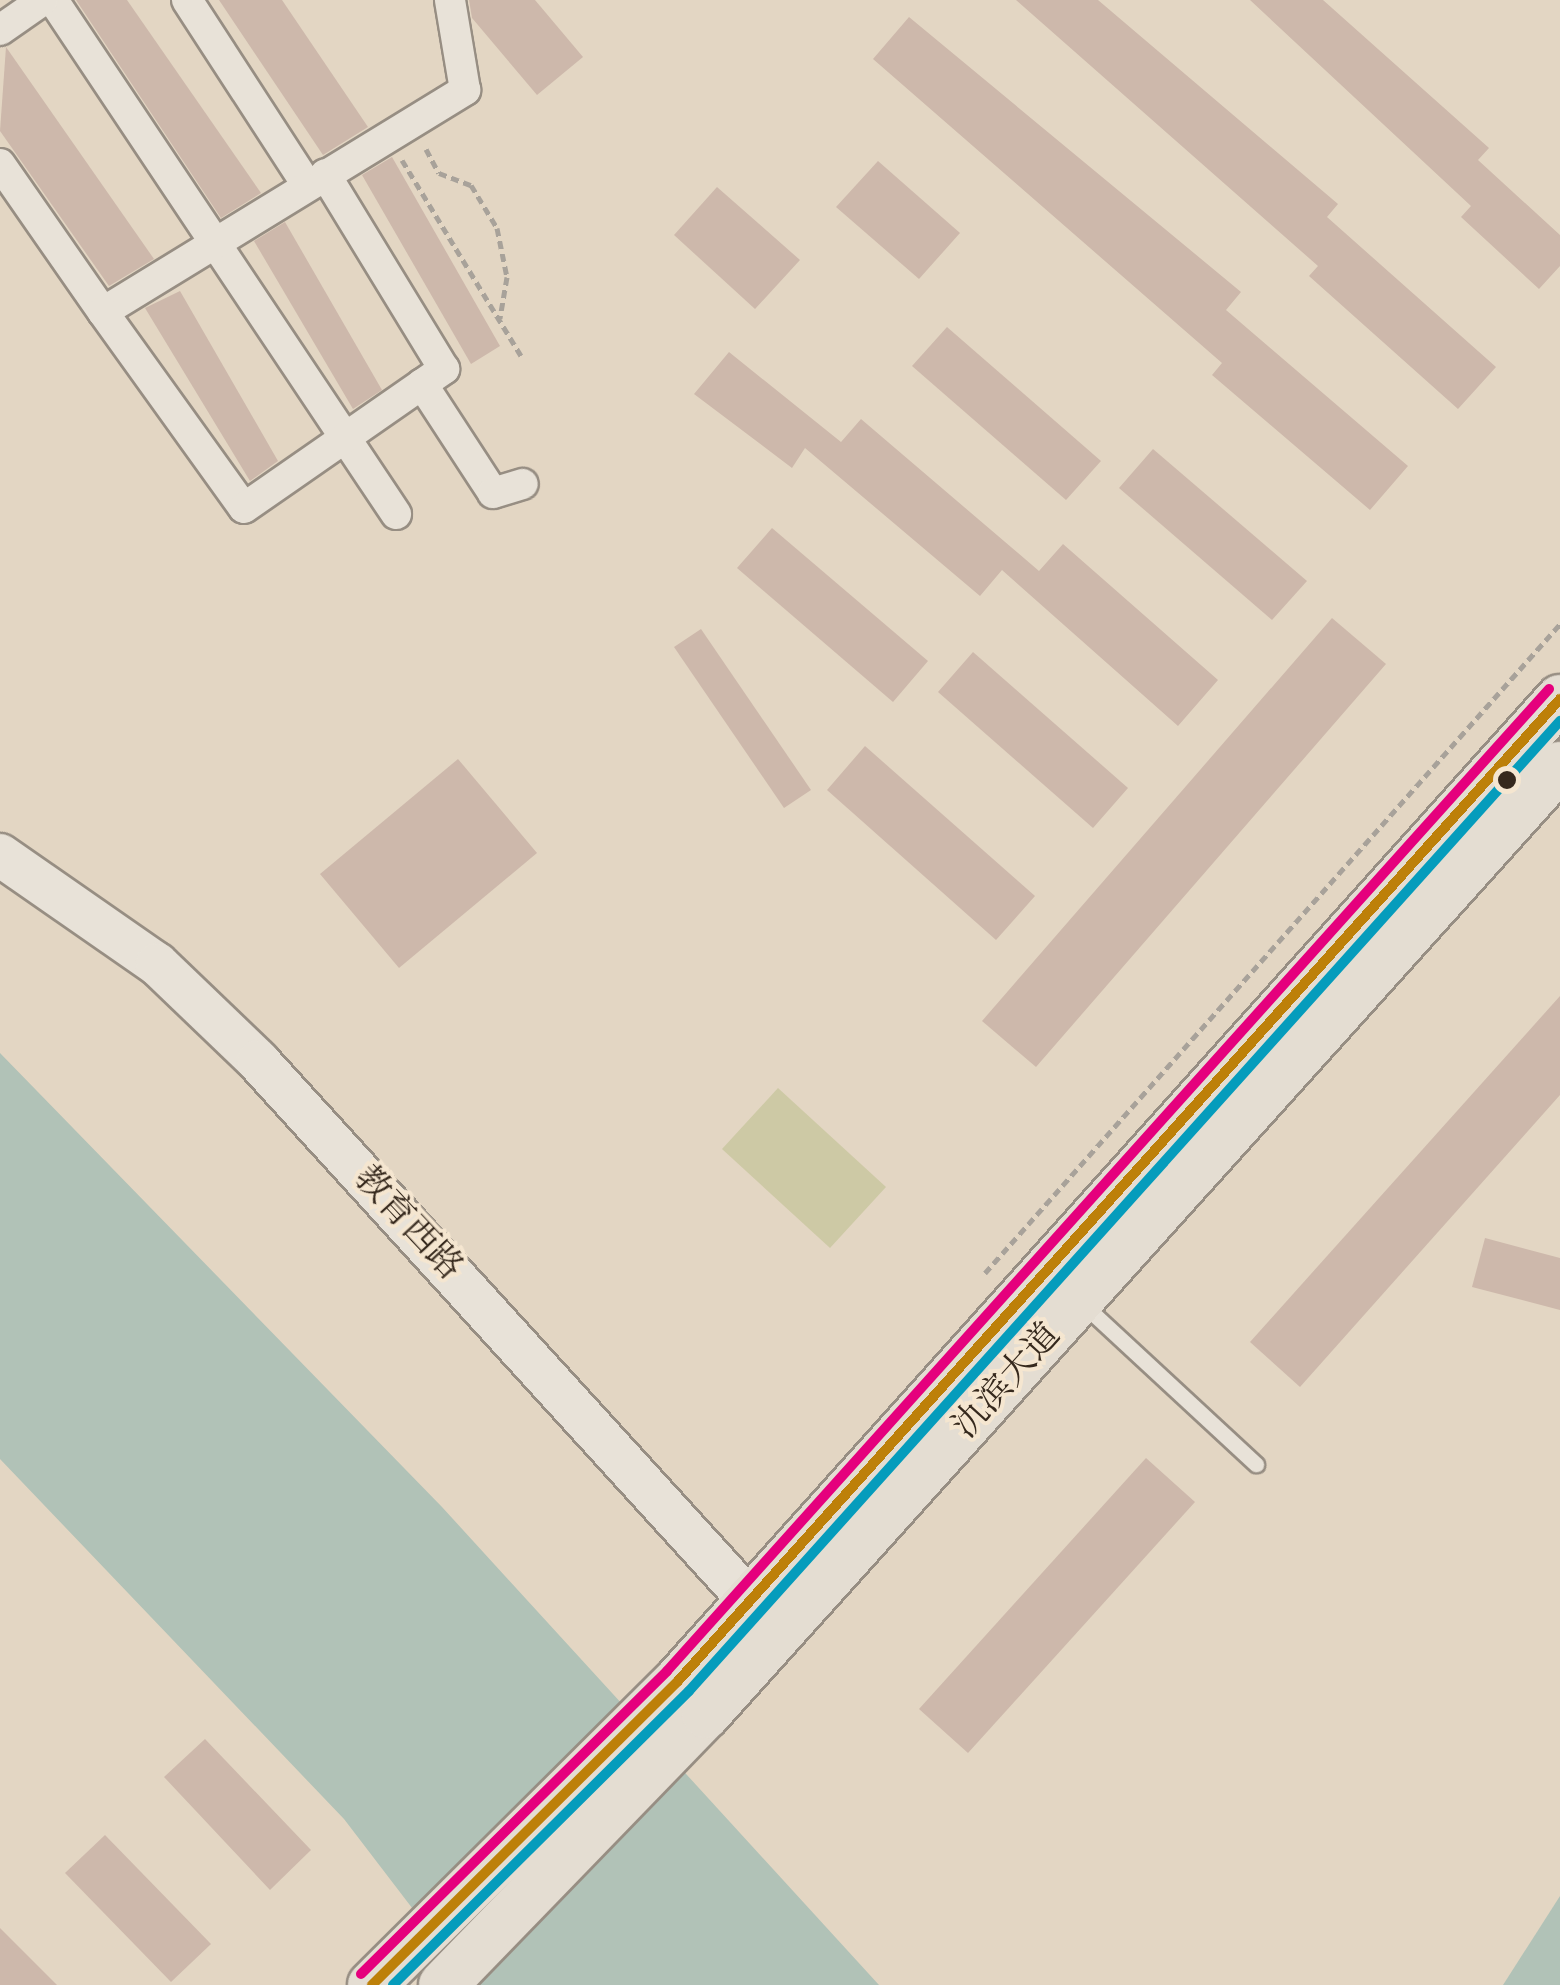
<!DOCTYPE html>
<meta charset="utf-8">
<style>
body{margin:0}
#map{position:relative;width:1560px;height:1985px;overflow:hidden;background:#e3d6c3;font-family:"IM FELL DW Pica","Noto Serif SC",serif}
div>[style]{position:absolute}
.green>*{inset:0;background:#cdc9a5}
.water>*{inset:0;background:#b1c2b7}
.building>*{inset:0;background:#cdb8ab}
.path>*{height:5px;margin-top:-2.5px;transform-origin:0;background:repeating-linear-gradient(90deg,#a8a29a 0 8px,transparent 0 13px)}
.roads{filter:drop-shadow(2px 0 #978e83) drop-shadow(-2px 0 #978e83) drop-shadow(0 2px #978e83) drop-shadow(0 -2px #978e83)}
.lane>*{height:15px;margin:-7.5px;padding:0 7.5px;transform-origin:7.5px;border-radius:7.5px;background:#e8e2d8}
.street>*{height:30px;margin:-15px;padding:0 15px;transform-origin:15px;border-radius:15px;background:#e8e2d8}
.secondary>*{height:42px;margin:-21px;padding:0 21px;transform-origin:21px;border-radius:21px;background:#e8e2d8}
.primary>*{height:48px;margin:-24px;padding:0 24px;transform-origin:24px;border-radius:24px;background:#e4ddd2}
.bus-1>*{height:10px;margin:-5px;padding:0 5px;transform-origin:5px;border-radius:5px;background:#bd8009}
.bus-2>*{height:10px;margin:-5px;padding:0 5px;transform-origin:5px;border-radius:5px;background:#059cbc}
.bus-3>*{height:10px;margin:-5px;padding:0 5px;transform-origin:5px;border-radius:5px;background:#e5007d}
.dots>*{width:28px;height:28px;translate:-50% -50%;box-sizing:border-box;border:5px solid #f5e6d0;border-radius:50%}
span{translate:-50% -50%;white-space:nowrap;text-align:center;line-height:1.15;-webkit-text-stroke:8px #f5e6d0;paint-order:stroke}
.street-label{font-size:35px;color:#36291d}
</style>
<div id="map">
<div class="green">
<i style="clip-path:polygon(778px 1088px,886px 1187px,830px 1248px,722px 1149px)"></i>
</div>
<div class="water">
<i style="clip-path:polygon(0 1053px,442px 1507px,879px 1985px,471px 1985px,344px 1819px,0 1459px)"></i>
<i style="clip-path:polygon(1560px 1896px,1560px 1985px,1503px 1985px)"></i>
</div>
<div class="building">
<i style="clip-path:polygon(76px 0,127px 0,261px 193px,221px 218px)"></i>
<i style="clip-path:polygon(219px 0,282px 0,368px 127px,323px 155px)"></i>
<i style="clip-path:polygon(469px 0,535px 0,583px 57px,537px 95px,472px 18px)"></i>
<i style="clip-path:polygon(1016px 0,1098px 0,1338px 204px,1327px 217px,1496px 367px,1458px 409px,1309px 276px,1318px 266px)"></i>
<i style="clip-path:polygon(1250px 0,1323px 0,1489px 148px,1478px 160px,1560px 235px,1560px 266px,1539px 289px,1461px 217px,1471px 206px)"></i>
<i style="clip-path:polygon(909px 17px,1241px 292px,1226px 310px,1408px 466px,1370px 510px,1212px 375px,1222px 363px,873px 59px)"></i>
<i style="clip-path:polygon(6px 47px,154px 259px,109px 286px,0 131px)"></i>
<i style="clip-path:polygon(392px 157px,500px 346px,471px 364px,362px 175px)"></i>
<i style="clip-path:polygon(878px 161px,960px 233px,919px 279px,836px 207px)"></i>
<i style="clip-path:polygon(717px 187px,800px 260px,755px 309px,674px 235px)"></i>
<i style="clip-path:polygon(285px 222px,382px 390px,353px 409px,254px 241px)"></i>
<i style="clip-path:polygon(180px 291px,278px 461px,250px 481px,145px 308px)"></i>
<i style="clip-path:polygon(947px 327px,1101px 461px,1066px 500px,912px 366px)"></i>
<i style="clip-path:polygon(729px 352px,841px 442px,861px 419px,1039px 571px,1063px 544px,1218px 680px,1178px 726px,1002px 570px,980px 596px,805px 448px,792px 468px,694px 394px)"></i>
<i style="clip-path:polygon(1153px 449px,1307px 581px,1272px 620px,1119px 488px)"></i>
<i style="clip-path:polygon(772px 528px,928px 661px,893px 702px,737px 568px)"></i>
<i style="clip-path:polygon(1332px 618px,1386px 664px,1036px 1067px,982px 1021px)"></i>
<i style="clip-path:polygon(701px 629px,811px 790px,784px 808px,674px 647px)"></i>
<i style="clip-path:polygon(973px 652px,1128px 788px,1093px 828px,938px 692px)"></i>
<i style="clip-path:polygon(865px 746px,1035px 896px,996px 940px,827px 790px)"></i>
<i style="clip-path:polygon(458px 759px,537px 853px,399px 968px,320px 874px)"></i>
<i style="clip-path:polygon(1560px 996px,1560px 1095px,1300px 1387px,1250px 1342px)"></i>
<i style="clip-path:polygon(1485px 1238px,1560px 1258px,1560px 1310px,1472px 1287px)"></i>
<i style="clip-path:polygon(1146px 1458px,1195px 1502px,968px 1753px,919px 1709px)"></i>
<i style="clip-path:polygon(205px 1739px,311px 1850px,270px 1890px,164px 1777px)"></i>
<i style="clip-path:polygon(105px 1835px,211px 1944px,171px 1982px,65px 1873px)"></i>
<i style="clip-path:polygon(0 1928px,57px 1985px,0 1985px)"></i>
</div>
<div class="path">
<i style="left:426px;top:149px;width:27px;rotate:62deg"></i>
<i style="left:439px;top:173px;width:34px;rotate:21deg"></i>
<i style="left:471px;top:185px;width:50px;rotate:58.8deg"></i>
<i style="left:497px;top:228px;width:50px;rotate:78.5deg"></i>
<i style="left:507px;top:277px;width:42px;rotate:99.7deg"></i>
<i style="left:402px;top:160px;width:229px;rotate:58.7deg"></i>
<i style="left:985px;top:1273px;width:867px;rotate:-48.46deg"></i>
</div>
<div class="roads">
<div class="lane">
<i style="left:1083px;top:1304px;width:236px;rotate:42.8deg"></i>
</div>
<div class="street">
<i style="left:53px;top:0;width:618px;rotate:56.28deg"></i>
<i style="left:187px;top:0;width:221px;rotate:57deg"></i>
<i style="left:0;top:30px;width:52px;rotate:-34.9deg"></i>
<i style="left:0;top:164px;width:180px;rotate:55.2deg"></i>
<i style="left:103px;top:312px;width:425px;rotate:-31.5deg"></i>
<i style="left:465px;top:90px;width:91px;rotate:-99.5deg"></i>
<i style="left:103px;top:312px;width:241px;rotate:54.3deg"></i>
<i style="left:244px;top:508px;width:244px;rotate:-34.8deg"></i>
<i style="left:444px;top:369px;width:228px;rotate:-121.4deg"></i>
<i style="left:422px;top:384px;width:130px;rotate:56.9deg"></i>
<i style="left:493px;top:493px;width:31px;rotate:-17deg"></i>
</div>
<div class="secondary">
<i style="left:0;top:855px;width:191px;rotate:34.8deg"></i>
<i style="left:157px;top:964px;width:140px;rotate:43.8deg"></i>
<i style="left:258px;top:1061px;width:763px;rotate:47.66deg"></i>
</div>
<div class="primary">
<i style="left:372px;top:1985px;width:431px;rotate:-44.8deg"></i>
<i style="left:678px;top:1681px;width:1320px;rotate:-48.07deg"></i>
<i style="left:443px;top:1985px;width:378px;rotate:-45.9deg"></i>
<i style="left:706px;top:1714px;width:1276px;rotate:-47.99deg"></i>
</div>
</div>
<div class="bus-1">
<i style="left:372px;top:1985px;width:431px;rotate:-44.8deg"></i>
<i style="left:678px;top:1681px;width:1320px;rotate:-48.07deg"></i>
</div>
<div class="bus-2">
<i style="left:393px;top:1985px;width:417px;rotate:-44.8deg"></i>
<i style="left:689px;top:1691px;width:1304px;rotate:-48.08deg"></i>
</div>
<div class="bus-3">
<i style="left:361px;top:1974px;width:431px;rotate:-44.7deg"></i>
<i style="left:667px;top:1671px;width:1320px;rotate:-48.07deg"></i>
</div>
<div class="dots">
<i style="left:1507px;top:780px;background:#36291d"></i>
</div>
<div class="street-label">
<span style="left:408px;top:1223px;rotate:47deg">教育西路</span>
<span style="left:1007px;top:1381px;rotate:-48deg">氿滨大道</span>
</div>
</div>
